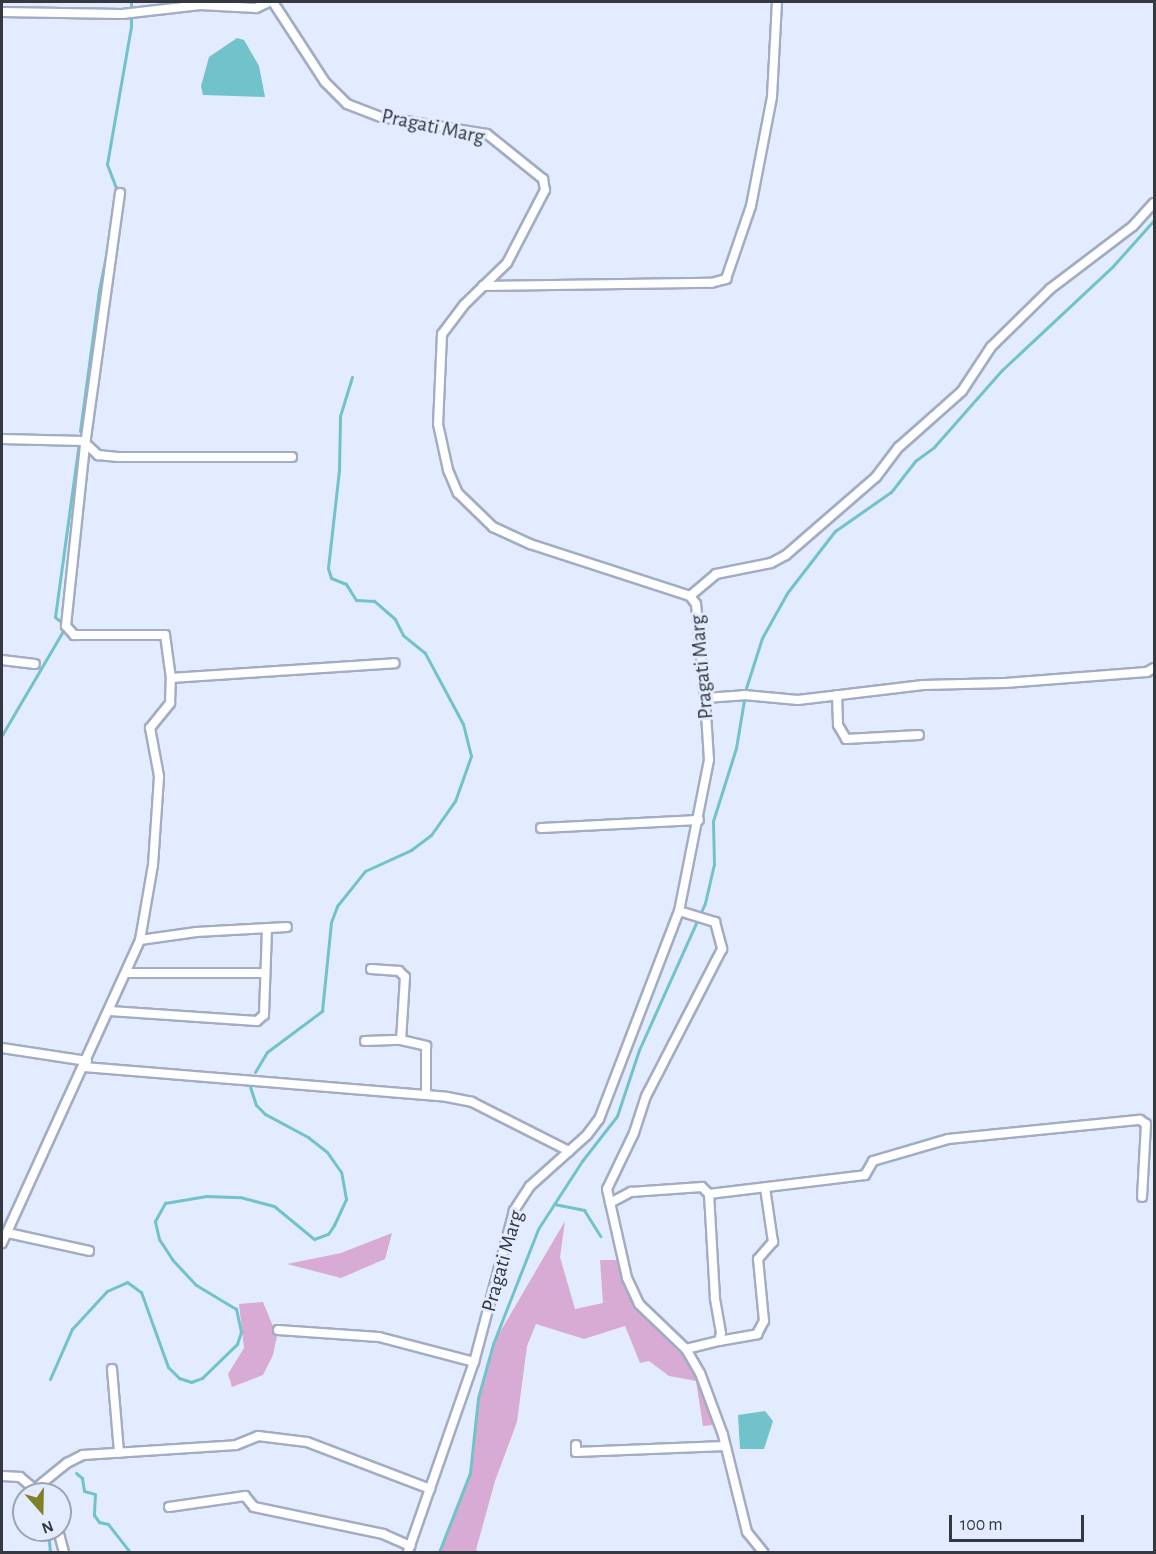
<!DOCTYPE html>
<style>
body{margin:0}
#map{position:relative;width:1156px;height:1554px;overflow:hidden;background:#e3ecfe;font-family:"Alegreya Sans",sans-serif}
div>[style]{position:absolute}
.green>*{inset:0;background:#d7abd3}
.water>*{inset:0;background:#71c2ca}
.stream>*{height:3px;margin:-1.5px;padding:0 1.5px;transform-origin:1.5px;border-radius:1.5px;background:#71c2ca}
.roads{filter:drop-shadow(2px 0 #a2acc2) drop-shadow(-2px 0 #a2acc2) drop-shadow(0 2px #a2acc2) drop-shadow(0 -2px #a2acc2)}
.street>*{height:8px;margin:-4px;padding:0 4px;transform-origin:4px;border-radius:4px;background:#fff}
span{translate:-50% -50%;white-space:nowrap;text-align:center;line-height:1.15;-webkit-text-stroke:6px #e3ecfe;paint-order:stroke}
.street-label{font-size:21px;color:#343841}
.frame{position:absolute;inset:0;border:3px solid #343841;pointer-events:none}
.north{position:absolute;left:12px;top:1482px;width:60px;height:60px;box-sizing:border-box;background:#e3ecfe;border:2px solid #9da4b2;border-radius:50%;rotate:160deg;font-size:16px;font-weight:700;line-height:24px;text-align:center;color:#343841}
.north::after{content:'';display:block;margin:auto;width:21px;height:27px;background:#808029;clip-path:polygon(50% 0,100% 100%,50% 72%,0 100%)}
.scale{position:absolute;left:949px;top:1515px;width:135px;height:27px;box-sizing:border-box;border:3px solid #343841;border-top:0;padding-left:8px;font-size:18px;line-height:21px;white-space:nowrap;color:#343841;-webkit-text-stroke:4px #e3ecfe;paint-order:stroke}
</style>
<div id="map">
<div class="green">
<i style="clip-path:polygon(565px 1221px,560px 1257px,575px 1309px,603px 1303px,600px 1260px,623px 1260px,639px 1304px,686px 1349px,712px 1403px,714px 1425px,703px 1426px,696px 1381px,669px 1376px,649px 1361px,640px 1363px,625px 1326px,584px 1339px,536px 1324px,527px 1346px,517px 1422px,495px 1481px,476px 1550px,481px 1552px,439px 1552px,470px 1473px,478px 1398px,493px 1344px)"></i>
<i style="clip-path:polygon(392px 1233px,385px 1259px,341px 1278px,287px 1264px,341px 1253px)"></i>
<i style="clip-path:polygon(263px 1302px,277px 1336px,273px 1355px,263px 1375px,232px 1387px,228px 1374px,244px 1348px,239px 1304px)"></i>
</div>
<div class="water">
<i style="clip-path:polygon(237px 38px,244px 40px,259px 66px,265px 97px,203px 95px,201px 86px,209px 57px)"></i>
<i style="clip-path:polygon(765px 1411px,773px 1421px,764px 1449px,740px 1449px,738px 1415px)"></i>
</div>
<div class="stream">
<i style="left:118px;top:193px;width:31px;rotate:-111deg"></i>
<i style="left:107px;top:164px;width:139px;rotate:-80.1deg"></i>
<i style="left:131px;top:27px;width:25px;rotate:-90deg"></i>
<i style="left:80px;top:431px;width:142px;rotate:-82.3deg"></i>
<i style="left:99px;top:290px;width:65px;rotate:-78.5deg"></i>
<i style="left:2px;top:735px;width:126px;rotate:-59.6deg"></i>
<i style="left:66px;top:626px;width:14px;rotate:-141deg"></i>
<i style="left:55px;top:617px;width:177px;rotate:-82.2deg"></i>
<i style="left:255px;top:1072px;width:23px;rotate:-59deg"></i>
<i style="left:267px;top:1052px;width:69px;rotate:-36.7deg"></i>
<i style="left:322px;top:1011px;width:89px;rotate:-84.2deg"></i>
<i style="left:331px;top:922px;width:17px;rotate:-69deg"></i>
<i style="left:337px;top:906px;width:45px;rotate:-51.3deg"></i>
<i style="left:365px;top:871px;width:51px;rotate:-24.5deg"></i>
<i style="left:411px;top:850px;width:25px;rotate:-37deg"></i>
<i style="left:431px;top:835px;width:42px;rotate:-54.8deg"></i>
<i style="left:455px;top:801px;width:48px;rotate:-70.4deg"></i>
<i style="left:471px;top:756px;width:33px;rotate:-104deg"></i>
<i style="left:463px;top:724px;width:81px;rotate:-118.2deg"></i>
<i style="left:425px;top:653px;width:28px;rotate:-141deg"></i>
<i style="left:403px;top:635px;width:18px;rotate:-117deg"></i>
<i style="left:395px;top:619px;width:28px;rotate:-139deg"></i>
<i style="left:374px;top:601px;width:18px;rotate:-177deg"></i>
<i style="left:356px;top:600px;width:19px;rotate:-122deg"></i>
<i style="left:346px;top:584px;width:16px;rotate:-158deg"></i>
<i style="left:331px;top:578px;width:10px;rotate:-107deg"></i>
<i style="left:328px;top:568px;width:99px;rotate:-83.6deg"></i>
<i style="left:339px;top:470px;width:54px;rotate:-88.9deg"></i>
<i style="left:340px;top:416px;width:41px;rotate:-72.9deg"></i>
<i style="left:554px;top:1204px;width:31px;rotate:11deg"></i>
<i style="left:584px;top:1210px;width:31px;rotate:58deg"></i>
<i style="left:50px;top:1379px;width:55px;rotate:-66.3deg"></i>
<i style="left:72px;top:1329px;width:52px;rotate:-47.4deg"></i>
<i style="left:107px;top:1291px;width:22px;rotate:-24deg"></i>
<i style="left:127px;top:1282px;width:17px;rotate:36deg"></i>
<i style="left:141px;top:1292px;width:80px;rotate:70.2deg"></i>
<i style="left:168px;top:1367px;width:16px;rotate:45deg"></i>
<i style="left:179px;top:1378px;width:13px;rotate:18deg"></i>
<i style="left:191px;top:1382px;width:12px;rotate:-20deg"></i>
<i style="left:202px;top:1378px;width:49px;rotate:-44.2deg"></i>
<i style="left:237px;top:1344px;width:13px;rotate:-72deg"></i>
<i style="left:241px;top:1332px;width:24px;rotate:-102deg"></i>
<i style="left:236px;top:1309px;width:47px;rotate:-149deg"></i>
<i style="left:196px;top:1285px;width:35px;rotate:-133deg"></i>
<i style="left:172px;top:1259px;width:24px;rotate:-123deg"></i>
<i style="left:159px;top:1239px;width:18px;rotate:-103deg"></i>
<i style="left:155px;top:1221px;width:21px;rotate:-61deg"></i>
<i style="left:165px;top:1203px;width:42px;rotate:-9.7deg"></i>
<i style="left:206px;top:1196px;width:34px;rotate:2deg"></i>
<i style="left:240px;top:1197px;width:35px;rotate:15deg"></i>
<i style="left:274px;top:1206px;width:52px;rotate:39.5deg"></i>
<i style="left:314px;top:1239px;width:15px;rotate:-20deg"></i>
<i style="left:328px;top:1234px;width:11px;rotate:-56deg"></i>
<i style="left:334px;top:1225px;width:29px;rotate:-65deg"></i>
<i style="left:346px;top:1199px;width:27px;rotate:-100deg"></i>
<i style="left:341px;top:1172px;width:24px;rotate:-125deg"></i>
<i style="left:327px;top:1152px;width:24px;rotate:-142deg"></i>
<i style="left:308px;top:1137px;width:49px;rotate:-151.9deg"></i>
<i style="left:265px;top:1114px;width:13px;rotate:-135deg"></i>
<i style="left:256px;top:1105px;width:19px;rotate:-108deg"></i>
<i style="left:76px;top:1473px;width:8px;rotate:40deg"></i>
<i style="left:82px;top:1478px;width:13px;rotate:81deg"></i>
<i style="left:84px;top:1491px;width:11px;rotate:15deg"></i>
<i style="left:95px;top:1494px;width:21px;rotate:93deg"></i>
<i style="left:94px;top:1515px;width:9px;rotate:54deg"></i>
<i style="left:99px;top:1522px;width:9px;rotate:13deg"></i>
<i style="left:108px;top:1524px;width:36px;rotate:52deg"></i>
<i style="left:48px;top:1530px;width:22px;rotate:85deg"></i>
<i style="left:439px;top:1552px;width:85px;rotate:-68.6deg"></i>
<i style="left:470px;top:1473px;width:75px;rotate:-83.9deg"></i>
<i style="left:478px;top:1398px;width:56px;rotate:-74.5deg"></i>
<i style="left:493px;top:1344px;width:123px;rotate:-68.6deg"></i>
<i style="left:538px;top:1229px;width:81px;rotate:-57.1deg"></i>
<i style="left:582px;top:1161px;width:57px;rotate:-52.1deg"></i>
<i style="left:617px;top:1116px;width:70px;rotate:-71.6deg"></i>
<i style="left:639px;top:1050px;width:161px;rotate:-65.8deg"></i>
<i style="left:705px;top:903px;width:39px;rotate:-77deg"></i>
<i style="left:714px;top:865px;width:44px;rotate:-91.3deg"></i>
<i style="left:713px;top:821px;width:77px;rotate:-72.5deg"></i>
<i style="left:736px;top:748px;width:61px;rotate:-80.5deg"></i>
<i style="left:746px;top:688px;width:52px;rotate:-72.3deg"></i>
<i style="left:762px;top:638px;width:51px;rotate:-60.9deg"></i>
<i style="left:787px;top:593px;width:78px;rotate:-52.3deg"></i>
<i style="left:835px;top:531px;width:68px;rotate:-34.9deg"></i>
<i style="left:891px;top:492px;width:39px;rotate:-52deg"></i>
<i style="left:915px;top:461px;width:24px;rotate:-36deg"></i>
<i style="left:934px;top:447px;width:103px;rotate:-48.6deg"></i>
<i style="left:1002px;top:370px;width:152px;rotate:-43.1deg"></i>
<i style="left:1113px;top:266px;width:62px;rotate:-48.3deg"></i>
</div>
<div class="roads">
<div class="street">
<i style="left:273px;top:2px;width:95px;rotate:57deg"></i>
<i style="left:325px;top:82px;width:31px;rotate:45deg"></i>
<i style="left:347px;top:104px;width:36px;rotate:21deg"></i>
<i style="left:381px;top:117px;width:107px;rotate:9.1deg"></i>
<i style="left:487px;top:134px;width:72px;rotate:38.8deg"></i>
<i style="left:543px;top:179px;width:11px;rotate:80deg"></i>
<i style="left:545px;top:190px;width:82px;rotate:117.5deg"></i>
<i style="left:507px;top:263px;width:60px;rotate:135.7deg"></i>
<i style="left:464px;top:305px;width:36px;rotate:127deg"></i>
<i style="left:442px;top:334px;width:90px;rotate:92.5deg"></i>
<i style="left:438px;top:424px;width:47px;rotate:77.7deg"></i>
<i style="left:448px;top:470px;width:25px;rotate:67deg"></i>
<i style="left:458px;top:493px;width:49px;rotate:44.2deg"></i>
<i style="left:493px;top:527px;width:41px;rotate:24.7deg"></i>
<i style="left:530px;top:544px;width:168px;rotate:18deg"></i>
<i style="left:690px;top:596px;width:10px;rotate:53deg"></i>
<i style="left:696px;top:604px;width:94px;rotate:84.5deg"></i>
<i style="left:705px;top:698px;width:62px;rotate:86.3deg"></i>
<i style="left:709px;top:760px;width:154px;rotate:101.2deg"></i>
<i style="left:679px;top:911px;width:223px;rotate:111deg"></i>
<i style="left:599px;top:1119px;width:20px;rotate:127deg"></i>
<i style="left:587px;top:1135px;width:76px;rotate:138.2deg"></i>
<i style="left:530px;top:1186px;width:30px;rotate:123deg"></i>
<i style="left:514px;top:1211px;width:156px;rotate:104.8deg"></i>
<i style="left:474px;top:1362px;width:201px;rotate:109.2deg"></i>
<i style="left:2px;top:12px;width:120px;rotate:1deg"></i>
<i style="left:122px;top:14px;width:79px;rotate:-6.6deg"></i>
<i style="left:200px;top:5px;width:56px;rotate:3.1deg"></i>
<i style="left:256px;top:8px;width:14px;rotate:-25deg"></i>
<i style="left:120px;top:193px;width:254px;rotate:97.9deg"></i>
<i style="left:85px;top:445px;width:182px;rotate:96deg"></i>
<i style="left:66px;top:626px;width:12px;rotate:48deg"></i>
<i style="left:74px;top:635px;width:91px"></i>
<i style="left:165px;top:635px;width:43px;rotate:82.1deg"></i>
<i style="left:483px;top:286px;width:228px;rotate:-0.8deg"></i>
<i style="left:711px;top:283px;width:16px;rotate:-15deg"></i>
<i style="left:726px;top:279px;width:77px;rotate:-71.1deg"></i>
<i style="left:751px;top:206px;width:111px;rotate:-79.1deg"></i>
<i style="left:772px;top:97px;width:95px;rotate:-87deg"></i>
<i style="left:2px;top:439px;width:81px;rotate:1.4deg"></i>
<i style="left:83px;top:441px;width:21px;rotate:43deg"></i>
<i style="left:98px;top:455px;width:20px;rotate:6deg"></i>
<i style="left:118px;top:457px;width:174px"></i>
<i style="left:690px;top:596px;width:34px;rotate:-40deg"></i>
<i style="left:716px;top:574px;width:56px;rotate:-11.3deg"></i>
<i style="left:771px;top:563px;width:17px;rotate:-28deg"></i>
<i style="left:786px;top:555px;width:119px;rotate:-40.9deg"></i>
<i style="left:876px;top:477px;width:38px;rotate:-53deg"></i>
<i style="left:899px;top:447px;width:84px;rotate:-41.6deg"></i>
<i style="left:962px;top:391px;width:53px;rotate:-56.6deg"></i>
<i style="left:991px;top:347px;width:83px;rotate:-44.5deg"></i>
<i style="left:1050px;top:289px;width:104px;rotate:-37.2deg"></i>
<i style="left:1133px;top:226px;width:31px;rotate:-48deg"></i>
<i style="left:2px;top:660px;width:33px;rotate:7deg"></i>
<i style="left:837px;top:695px;width:30px;rotate:88deg"></i>
<i style="left:838px;top:725px;width:16px;rotate:60deg"></i>
<i style="left:846px;top:739px;width:73px;rotate:-3.1deg"></i>
<i style="left:705px;top:698px;width:39px;rotate:-4deg"></i>
<i style="left:744px;top:695px;width:54px;rotate:5.3deg"></i>
<i style="left:798px;top:700px;width:126px;rotate:-6.8deg"></i>
<i style="left:923px;top:685px;width:82px;rotate:-1.4deg"></i>
<i style="left:1005px;top:683px;width:142px;rotate:-4.4deg"></i>
<i style="left:1147px;top:672px;width:8px;rotate:-30deg"></i>
<i style="left:541px;top:828px;width:158px;rotate:-2.9deg"></i>
<i style="left:679px;top:911px;width:38px;rotate:17deg"></i>
<i style="left:715px;top:922px;width:28px;rotate:75deg"></i>
<i style="left:722px;top:949px;width:165px;rotate:117.3deg"></i>
<i style="left:646px;top:1096px;width:39px;rotate:108deg"></i>
<i style="left:634px;top:1133px;width:62px;rotate:115.7deg"></i>
<i style="left:607px;top:1189px;width:91px;rotate:77.3deg"></i>
<i style="left:627px;top:1278px;width:29px;rotate:65deg"></i>
<i style="left:639px;top:1304px;width:65px;rotate:43.8deg"></i>
<i style="left:686px;top:1349px;width:28px;rotate:60deg"></i>
<i style="left:700px;top:1373px;width:66px;rotate:69.6deg"></i>
<i style="left:723px;top:1435px;width:100px;rotate:76.1deg"></i>
<i style="left:747px;top:1532px;width:26px;rotate:51deg"></i>
<i style="left:140px;top:940px;width:57px;rotate:-8.1deg"></i>
<i style="left:196px;top:932px;width:91px;rotate:-3.1deg"></i>
<i style="left:371px;top:969px;width:28px;rotate:4deg"></i>
<i style="left:399px;top:971px;width:8px;rotate:45deg"></i>
<i style="left:405px;top:977px;width:63px;rotate:93.6deg"></i>
<i style="left:401px;top:1040px;width:26px;rotate:13deg"></i>
<i style="left:426px;top:1046px;width:49px;rotate:90deg"></i>
<i style="left:128px;top:973px;width:137px"></i>
<i style="left:110px;top:1011px;width:147px;rotate:3.9deg"></i>
<i style="left:257px;top:1021px;width:9px;rotate:-41deg"></i>
<i style="left:264px;top:1015px;width:87px;rotate:-88deg"></i>
<i style="left:365px;top:1041px;width:36px;rotate:-2deg"></i>
<i style="left:2px;top:1048px;width:86px;rotate:8.7deg"></i>
<i style="left:84px;top:1067px;width:364px;rotate:4.7deg"></i>
<i style="left:447px;top:1097px;width:25px;rotate:11deg"></i>
<i style="left:472px;top:1102px;width:109px;rotate:26.8deg"></i>
<i style="left:610px;top:1203px;width:24px;rotate:-28deg"></i>
<i style="left:631px;top:1192px;width:71px;rotate:-4deg"></i>
<i style="left:702px;top:1187px;width:10px;rotate:45deg"></i>
<i style="left:8px;top:1233px;width:83px;rotate:12.5deg"></i>
<i style="left:2px;top:1243px;width:333px;rotate:-65.5deg"></i>
<i style="left:140px;top:940px;width:76px;rotate:-80.2deg"></i>
<i style="left:153px;top:865px;width:89px;rotate:-86.1deg"></i>
<i style="left:159px;top:776px;width:49px;rotate:-100.6deg"></i>
<i style="left:150px;top:728px;width:32px;rotate:-51deg"></i>
<i style="left:170px;top:703px;width:25px;rotate:-88deg"></i>
<i style="left:171px;top:678px;width:224px;rotate:-3.8deg"></i>
<i style="left:278px;top:1330px;width:101px;rotate:4deg"></i>
<i style="left:379px;top:1337px;width:98px;rotate:14.7deg"></i>
<i style="left:719px;top:1341px;width:39px;rotate:-10deg"></i>
<i style="left:757px;top:1334px;width:15px;rotate:-62deg"></i>
<i style="left:764px;top:1321px;width:62px;rotate:-95.5deg"></i>
<i style="left:758px;top:1259px;width:23px;rotate:-49deg"></i>
<i style="left:773px;top:1242px;width:55px;rotate:-98.4deg"></i>
<i style="left:686px;top:1349px;width:34px;rotate:-14deg"></i>
<i style="left:719px;top:1341px;width:8px;rotate:-76deg"></i>
<i style="left:721px;top:1333px;width:36px;rotate:-100deg"></i>
<i style="left:715px;top:1298px;width:104px;rotate:-93.3deg"></i>
<i style="left:709px;top:1194px;width:157px;rotate:-6.9deg"></i>
<i style="left:865px;top:1175px;width:16px;rotate:-60deg"></i>
<i style="left:873px;top:1161px;width:78px;rotate:-16.3deg"></i>
<i style="left:948px;top:1139px;width:193px;rotate:-5.7deg"></i>
<i style="left:1140px;top:1120px;width:7px;rotate:34deg"></i>
<i style="left:1146px;top:1124px;width:73px;rotate:93.1deg"></i>
<i style="left:112px;top:1369px;width:84px;rotate:85.2deg"></i>
<i style="left:576px;top:1445px;width:7px;rotate:90deg"></i>
<i style="left:576px;top:1452px;width:149px;rotate:-2.3deg"></i>
<i style="left:2px;top:1476px;width:18px;rotate:3deg"></i>
<i style="left:20px;top:1477px;width:26px;rotate:40deg"></i>
<i style="left:36px;top:1488px;width:40px;rotate:-39deg"></i>
<i style="left:67px;top:1463px;width:18px;rotate:-27deg"></i>
<i style="left:83px;top:1455px;width:153px;rotate:-3.7deg"></i>
<i style="left:236px;top:1445px;width:24px;rotate:-22deg"></i>
<i style="left:258px;top:1436px;width:49px;rotate:7deg"></i>
<i style="left:307px;top:1442px;width:132px;rotate:20.9deg"></i>
<i style="left:169px;top:1507px;width:77px;rotate:-8.2deg"></i>
<i style="left:245px;top:1496px;width:14px;rotate:51deg"></i>
<i style="left:254px;top:1507px;width:132px;rotate:11.8deg"></i>
<i style="left:383px;top:1534px;width:30px;rotate:24deg"></i>
<i style="left:58px;top:1530px;width:23px;rotate:75deg"></i>
</div>
</div>
<div class="street-label">
<span style="left:433px;top:127px;rotate:12deg">Pragati Marg</span>
<span style="left:702px;top:667px;rotate:-95deg">Pragati Marg</span>
<span style="left:503px;top:1261px;rotate:-74deg">Pragati Marg</span>
</div>
<div class="frame"></div>
<div class="north">N</div>
<div class="scale">100 m</div>
</div>
